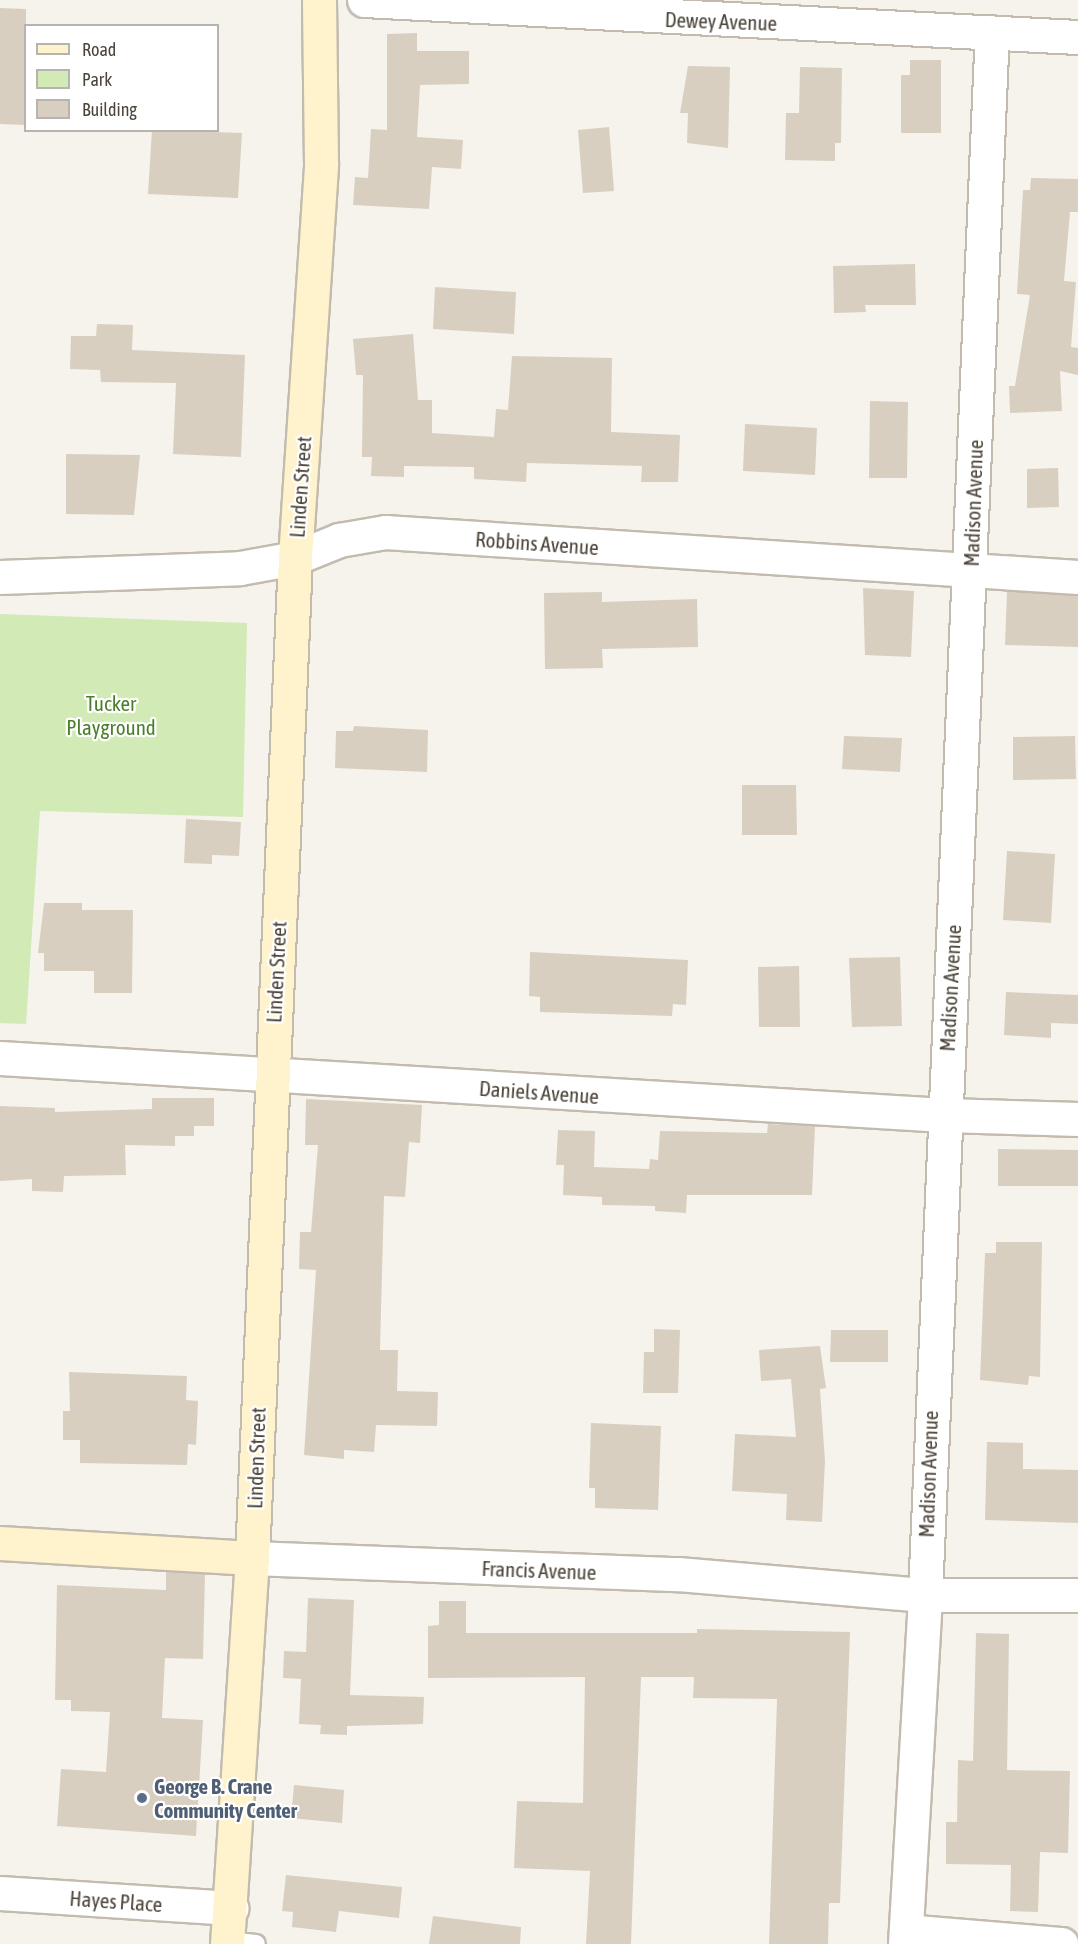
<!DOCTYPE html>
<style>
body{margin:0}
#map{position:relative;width:1078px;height:1944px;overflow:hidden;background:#f6f3ec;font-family:"Asap Condensed",sans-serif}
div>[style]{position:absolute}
.green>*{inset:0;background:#d2eab5}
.building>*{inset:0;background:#d8cfc1}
.roads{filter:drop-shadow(2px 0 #c2bbae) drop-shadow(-2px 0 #c2bbae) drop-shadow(0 2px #c2bbae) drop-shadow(0 -2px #c2bbae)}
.lane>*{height:18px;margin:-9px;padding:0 9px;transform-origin:9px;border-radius:9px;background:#fff}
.street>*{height:33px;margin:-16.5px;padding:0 16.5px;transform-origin:16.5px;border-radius:16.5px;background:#fff}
.secondary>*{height:33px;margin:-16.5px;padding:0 16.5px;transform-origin:16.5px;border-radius:16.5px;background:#fff3cd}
.dots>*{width:16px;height:16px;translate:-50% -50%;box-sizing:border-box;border:3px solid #fff;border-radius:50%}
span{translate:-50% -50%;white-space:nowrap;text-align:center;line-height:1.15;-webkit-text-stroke:4.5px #fff;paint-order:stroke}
.street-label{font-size:21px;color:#4b4439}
.park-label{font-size:21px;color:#4a7f2a}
.service-label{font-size:21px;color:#4e5e75;font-weight:700}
.left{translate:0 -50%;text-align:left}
.legend{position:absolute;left:24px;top:24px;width:195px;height:108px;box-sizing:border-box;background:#fff;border:2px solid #b7b4b0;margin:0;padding:8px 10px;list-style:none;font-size:18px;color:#4b4439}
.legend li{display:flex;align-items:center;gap:12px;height:30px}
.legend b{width:30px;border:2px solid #b7b4b0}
</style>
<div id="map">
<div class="green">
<i style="clip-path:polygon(0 614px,247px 623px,243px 817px,40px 811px,26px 1024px,0 1023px)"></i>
</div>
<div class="building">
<i style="clip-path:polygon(0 8px,26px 9px,26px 125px,0 124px)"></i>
<i style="clip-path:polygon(417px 33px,417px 51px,469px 51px,469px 84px,420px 85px,417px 137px,463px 140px,461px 169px,432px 167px,429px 209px,353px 205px,355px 177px,368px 178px,371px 129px,387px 130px,387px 34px)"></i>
<i style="clip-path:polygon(910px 60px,941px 60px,941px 133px,901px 133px,901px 75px,910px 75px)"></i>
<i style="clip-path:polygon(688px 66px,730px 67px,728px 148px,687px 143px,688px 113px,680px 113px)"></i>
<i style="clip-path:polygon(800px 67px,842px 68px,841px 143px,835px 143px,835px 161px,785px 160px,786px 113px,799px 113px)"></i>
<i style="clip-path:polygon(609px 127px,614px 191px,583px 193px,578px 130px)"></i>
<i style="clip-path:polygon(152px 130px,242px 133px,238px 198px,148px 194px)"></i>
<i style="clip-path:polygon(1031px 178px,1078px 179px,1078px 212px,1070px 212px,1064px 281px,1076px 282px,1071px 347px,1078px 348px,1078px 375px,1060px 371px,1062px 411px,1010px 413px,1009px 386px,1015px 386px,1030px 295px,1017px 294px,1023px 190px,1030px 190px)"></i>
<i style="clip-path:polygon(915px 264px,916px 305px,865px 305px,866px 312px,834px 313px,833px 266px)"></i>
<i style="clip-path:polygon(435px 287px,516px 292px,514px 334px,433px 329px)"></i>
<i style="clip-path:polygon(97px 324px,133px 325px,132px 350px,245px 355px,241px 457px,173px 454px,176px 383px,101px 382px,100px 370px,70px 369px,71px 336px,96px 336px)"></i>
<i style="clip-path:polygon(413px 334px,418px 400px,432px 400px,432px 433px,494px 437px,496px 409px,508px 410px,512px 356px,612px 358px,611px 432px,680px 435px,678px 482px,641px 482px,642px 466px,527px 463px,526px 482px,474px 479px,474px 467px,404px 466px,404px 477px,371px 476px,372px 457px,362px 457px,363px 375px,356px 375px,353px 339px)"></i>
<i style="clip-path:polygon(870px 401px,908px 402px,907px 478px,869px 478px)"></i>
<i style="clip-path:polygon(745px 424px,817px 428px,815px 475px,743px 471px)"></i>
<i style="clip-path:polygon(66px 454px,140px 455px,134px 515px,66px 514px)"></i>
<i style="clip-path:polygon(1058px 468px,1059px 507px,1027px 508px,1027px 469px)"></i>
<i style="clip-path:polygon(863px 588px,914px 591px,911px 657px,865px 655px)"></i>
<i style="clip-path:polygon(1007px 591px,1078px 596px,1078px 647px,1005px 645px)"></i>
<i style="clip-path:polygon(602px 592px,602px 602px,697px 599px,698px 647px,602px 649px,603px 668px,545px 669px,544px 593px)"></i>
<i style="clip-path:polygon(354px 726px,428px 730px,427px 772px,335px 768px,336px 731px,353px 731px)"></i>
<i style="clip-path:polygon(844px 736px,902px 738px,900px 772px,842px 769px)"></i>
<i style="clip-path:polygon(1075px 736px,1076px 779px,1013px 780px,1013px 737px)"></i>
<i style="clip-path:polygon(742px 785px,796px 785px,797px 835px,742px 835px)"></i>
<i style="clip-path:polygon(186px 819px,241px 822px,239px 856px,212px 855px,212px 864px,184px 863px)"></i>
<i style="clip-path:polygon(1007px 851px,1055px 854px,1051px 923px,1003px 920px)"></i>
<i style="clip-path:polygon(44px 903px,82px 903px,82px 910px,133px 910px,132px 993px,94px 993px,94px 971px,44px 971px,44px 953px,38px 953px)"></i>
<i style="clip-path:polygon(530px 952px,688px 960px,686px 1005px,673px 1004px,672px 1016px,540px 1012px,540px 997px,529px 996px)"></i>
<i style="clip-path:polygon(900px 957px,902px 1026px,852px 1027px,849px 958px)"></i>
<i style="clip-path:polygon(799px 966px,800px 1027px,759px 1027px,758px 967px)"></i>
<i style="clip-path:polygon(1006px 992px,1078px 995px,1078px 1024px,1051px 1023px,1051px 1038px,1004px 1035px)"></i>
<i style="clip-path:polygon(152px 1098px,214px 1098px,214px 1126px,194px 1126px,194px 1136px,175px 1136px,175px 1146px,125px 1145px,126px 1175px,64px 1176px,63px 1192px,32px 1191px,32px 1179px,0 1181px,0 1106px,55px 1108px,55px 1112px,152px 1109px)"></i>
<i style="clip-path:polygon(306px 1099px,422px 1105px,420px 1143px,409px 1142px,405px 1197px,384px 1196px,380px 1350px,398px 1350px,397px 1391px,438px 1392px,437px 1426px,376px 1425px,374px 1452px,344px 1450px,344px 1459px,304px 1455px,316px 1270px,299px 1269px,300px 1232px,311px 1232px,318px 1145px,305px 1145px)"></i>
<i style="clip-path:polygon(768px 1124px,815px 1126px,812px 1195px,687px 1195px,686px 1213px,655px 1211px,655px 1206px,602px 1205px,602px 1197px,563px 1195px,564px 1165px,556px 1165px,558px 1130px,595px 1131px,594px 1167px,649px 1169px,650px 1159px,658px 1160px,660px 1131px,767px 1133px)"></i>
<i style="clip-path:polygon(998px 1149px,1078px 1150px,1078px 1186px,998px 1186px)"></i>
<i style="clip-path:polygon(996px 1242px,1042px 1242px,1040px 1377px,1029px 1376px,1028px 1385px,980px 1380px,985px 1253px,996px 1253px)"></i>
<i style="clip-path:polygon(654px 1329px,680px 1330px,678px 1393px,643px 1393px,644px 1352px,654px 1352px)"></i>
<i style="clip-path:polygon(831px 1330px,888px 1330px,888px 1362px,830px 1362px)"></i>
<i style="clip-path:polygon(820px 1346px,826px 1388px,820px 1389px,825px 1461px,822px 1522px,786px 1520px,787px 1494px,732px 1491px,735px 1434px,796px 1437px,791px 1379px,761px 1381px,759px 1350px)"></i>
<i style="clip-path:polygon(69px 1372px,187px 1376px,186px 1400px,198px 1401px,196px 1445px,188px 1444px,187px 1465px,80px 1463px,80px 1440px,63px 1440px,63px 1411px,70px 1411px)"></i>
<i style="clip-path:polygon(591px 1423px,661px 1426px,658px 1510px,595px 1508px,595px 1488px,589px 1488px)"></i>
<i style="clip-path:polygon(987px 1442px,1023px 1443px,1023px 1469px,1078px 1470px,1078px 1523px,985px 1520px)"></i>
<i style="clip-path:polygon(166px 1572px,205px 1574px,203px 1659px,165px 1658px,162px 1718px,203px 1720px,196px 1836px,57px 1826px,61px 1769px,106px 1772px,110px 1712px,71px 1711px,71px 1700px,55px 1700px,57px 1585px,166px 1590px)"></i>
<i style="clip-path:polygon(308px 1598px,354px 1600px,350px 1695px,424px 1697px,423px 1724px,347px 1726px,347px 1735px,320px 1734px,321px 1725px,299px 1724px,301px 1679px,283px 1678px,284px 1651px,306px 1652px)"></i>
<i style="clip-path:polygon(439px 1601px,466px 1601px,466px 1633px,697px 1633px,697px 1629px,850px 1632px,840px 1903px,829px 1903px,828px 1944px,769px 1944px,777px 1699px,693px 1698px,694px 1677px,641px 1677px,631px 1944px,586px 1944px,590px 1871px,514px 1868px,517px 1801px,583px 1803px,585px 1677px,428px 1678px,428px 1626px,439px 1625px)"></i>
<i style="clip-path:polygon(976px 1633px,1009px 1634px,1007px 1770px,1070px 1771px,1068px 1853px,1040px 1852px,1038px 1912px,1010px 1911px,1011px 1865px,946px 1864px,946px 1822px,957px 1822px,958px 1760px,973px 1761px)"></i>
<i style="clip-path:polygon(294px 1785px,344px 1790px,342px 1823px,291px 1818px)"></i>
<i style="clip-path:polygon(286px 1875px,402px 1887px,399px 1918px,339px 1911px,336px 1932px,292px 1927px,293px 1912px,282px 1911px)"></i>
<i style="clip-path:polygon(433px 1916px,521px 1927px,520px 1944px,429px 1944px)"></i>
</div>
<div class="roads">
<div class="lane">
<i style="left:227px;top:1941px;width:29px;rotate:6deg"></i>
</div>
<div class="street">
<i style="left:364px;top:0;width:715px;rotate:2.97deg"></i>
<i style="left:0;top:577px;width:240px;rotate:-2.1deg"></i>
<i style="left:240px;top:568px;width:56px;rotate:-10.3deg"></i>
<i style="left:295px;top:558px;width:48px;rotate:-22.2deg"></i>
<i style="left:339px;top:540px;width:47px;rotate:-9.9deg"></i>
<i style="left:385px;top:532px;width:694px;rotate:3.72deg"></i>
<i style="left:0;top:1058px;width:946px;rotate:3.46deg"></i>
<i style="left:944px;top:1115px;width:134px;rotate:1.7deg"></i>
<i style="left:252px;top:1558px;width:426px;rotate:2.2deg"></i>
<i style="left:678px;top:1574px;width:248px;rotate:4.9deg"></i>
<i style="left:925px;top:1595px;width:153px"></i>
<i style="left:0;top:1893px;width:232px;rotate:3.7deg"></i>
<i style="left:906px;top:1931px;width:156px;rotate:4.8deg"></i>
<i style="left:905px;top:1944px;width:350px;rotate:-86.7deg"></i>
<i style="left:925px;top:1595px;width:1564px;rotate:-87.55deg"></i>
</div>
<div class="secondary">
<i style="left:0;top:1543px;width:252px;rotate:3.4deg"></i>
<i style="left:227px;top:1944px;width:387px;rotate:-86.3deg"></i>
<i style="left:252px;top:1558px;width:1001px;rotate:-87.54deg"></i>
<i style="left:295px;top:558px;width:395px;rotate:-86.2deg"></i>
<i style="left:321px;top:164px;width:164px;rotate:-90.7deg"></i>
</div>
</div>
<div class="dots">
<i style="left:142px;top:1798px;background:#5c6f8a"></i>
</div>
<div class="street-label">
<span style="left:721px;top:21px;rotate:2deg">Dewey Avenue</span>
<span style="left:300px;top:487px;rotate:-86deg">Linden Street</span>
<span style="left:973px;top:503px;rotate:-88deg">Madison Avenue</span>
<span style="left:537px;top:543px;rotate:4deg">Robbins Avenue</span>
<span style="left:276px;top:972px;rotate:-87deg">Linden Street</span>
<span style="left:950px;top:988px;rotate:-87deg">Madison Avenue</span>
<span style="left:539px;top:1092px;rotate:4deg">Daniels Avenue</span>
<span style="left:256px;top:1458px;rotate:-88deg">Linden Street</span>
<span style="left:928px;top:1474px;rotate:-88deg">Madison Avenue</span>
<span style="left:539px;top:1570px;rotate:2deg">Francis Avenue</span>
<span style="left:116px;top:1901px;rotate:4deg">Hayes Place</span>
</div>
<div class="park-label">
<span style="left:111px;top:715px">Tucker<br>Playground</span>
</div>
<div class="service-label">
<span class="left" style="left:154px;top:1798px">George B. Crane<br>Community Center</span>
</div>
<ul class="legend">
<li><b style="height:8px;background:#fff3cd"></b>Road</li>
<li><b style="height:16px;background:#d2eab5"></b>Park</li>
<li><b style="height:16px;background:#d8cfc1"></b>Building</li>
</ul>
</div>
